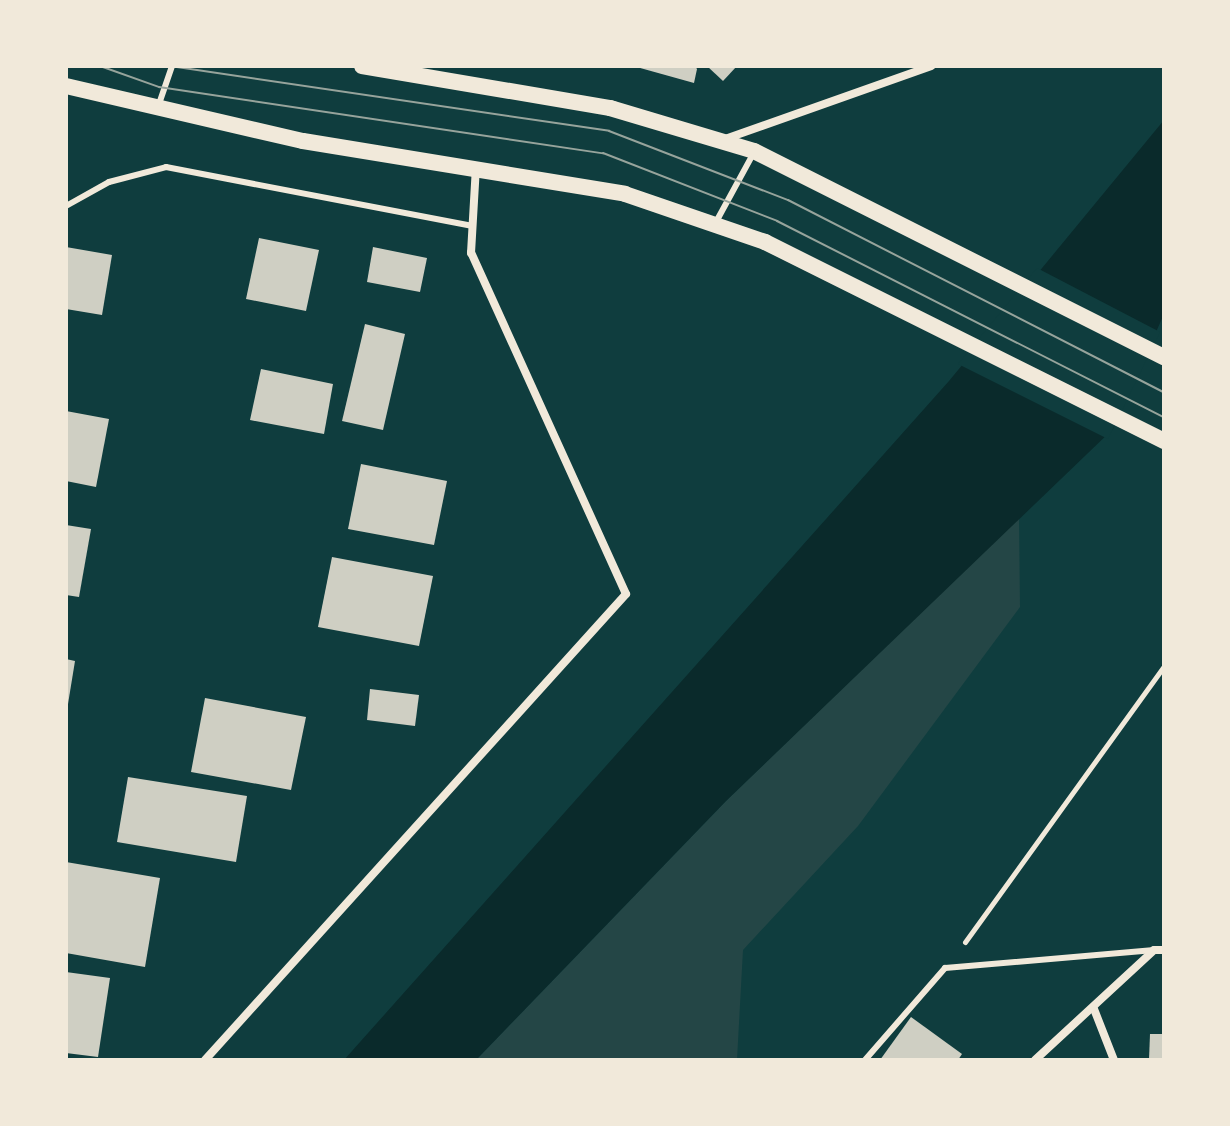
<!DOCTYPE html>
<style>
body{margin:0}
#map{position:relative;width:1230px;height:1126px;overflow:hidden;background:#0f3d3e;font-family:"Work Sans",sans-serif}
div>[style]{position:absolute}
.green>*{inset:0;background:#244646}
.water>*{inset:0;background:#0a2a2b}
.pier>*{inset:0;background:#0f3d3e}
.building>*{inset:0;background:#cfcfc3}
.path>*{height:5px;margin:-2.5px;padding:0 2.5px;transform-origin:2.5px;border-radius:2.5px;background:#f1e9da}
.service>*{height:6px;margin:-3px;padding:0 3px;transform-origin:3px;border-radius:3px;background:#f1e9da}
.minor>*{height:8px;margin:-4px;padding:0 4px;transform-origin:4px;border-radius:4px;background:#f1e9da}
.secondary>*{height:16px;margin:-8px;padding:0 8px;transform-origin:8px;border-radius:8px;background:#f1e9da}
.tram>*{height:2px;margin:-1px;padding:0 1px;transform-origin:1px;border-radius:1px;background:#97a49c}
span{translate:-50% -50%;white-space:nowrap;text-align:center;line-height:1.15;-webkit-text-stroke:8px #f1e9da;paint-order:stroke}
.frame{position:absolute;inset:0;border:68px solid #f1e9da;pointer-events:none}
</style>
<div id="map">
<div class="green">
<i style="clip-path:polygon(1019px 517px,1020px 607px,858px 826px,743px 950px,737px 1060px,476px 1060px,726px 801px)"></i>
</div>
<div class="water">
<i style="clip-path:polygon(1164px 120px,1164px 314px,1113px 429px,726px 801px,476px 1060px,344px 1060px,949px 381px)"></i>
</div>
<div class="pier">
<i style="clip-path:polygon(1037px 268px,1160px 332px,1108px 439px,958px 364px)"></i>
</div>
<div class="building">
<i style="clip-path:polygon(633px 66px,695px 66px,697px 69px,694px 83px)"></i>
<i style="clip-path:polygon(707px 66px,737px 66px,723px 81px)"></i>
<i style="clip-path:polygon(259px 238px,319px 250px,306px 311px,246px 299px)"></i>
<i style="clip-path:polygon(66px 247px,112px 255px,102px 315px,66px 309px)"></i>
<i style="clip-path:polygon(373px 247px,427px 258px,420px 292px,367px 282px)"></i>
<i style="clip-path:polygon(365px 324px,405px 334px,383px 430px,342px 421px)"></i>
<i style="clip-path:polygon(261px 369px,333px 384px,324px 434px,250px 420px)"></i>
<i style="clip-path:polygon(66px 411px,109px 419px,96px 487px,66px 481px)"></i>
<i style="clip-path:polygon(361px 464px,447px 481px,434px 545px,348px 529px)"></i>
<i style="clip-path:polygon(66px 525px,91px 529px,79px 597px,66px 595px)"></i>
<i style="clip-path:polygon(332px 557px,433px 576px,419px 646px,318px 627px)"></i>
<i style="clip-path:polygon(66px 659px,75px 661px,68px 704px,66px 704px)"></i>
<i style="clip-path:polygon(370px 689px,419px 695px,415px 726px,367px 720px)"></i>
<i style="clip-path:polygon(205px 698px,306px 717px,291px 790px,191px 772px)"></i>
<i style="clip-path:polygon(128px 777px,247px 796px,236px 862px,117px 842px)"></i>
<i style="clip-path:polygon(66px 862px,160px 878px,145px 967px,66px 953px)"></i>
<i style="clip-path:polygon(66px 972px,110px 978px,98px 1057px,66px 1053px)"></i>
<i style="clip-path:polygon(911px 1017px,962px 1054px,958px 1060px,880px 1060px)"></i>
<i style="clip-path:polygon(1150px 1034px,1164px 1034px,1164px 1060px,1149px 1060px)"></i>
</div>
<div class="path">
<i style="left:965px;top:942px;width:340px;rotate:-54.2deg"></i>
</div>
<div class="service">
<i style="left:159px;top:104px;width:40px;rotate:-71.1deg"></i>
<i style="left:66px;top:206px;width:49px;rotate:-29.2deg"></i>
<i style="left:109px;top:182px;width:59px;rotate:-14.7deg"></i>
<i style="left:166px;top:167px;width:311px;rotate:10.9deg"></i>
<i style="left:716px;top:222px;width:77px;rotate:-61.4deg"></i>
<i style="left:865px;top:1060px;width:122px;rotate:-49deg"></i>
<i style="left:945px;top:968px;width:210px;rotate:-4.9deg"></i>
</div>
<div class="minor">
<i style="left:725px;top:139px;width:219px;rotate:-19.5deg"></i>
<i style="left:1094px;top:1009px;width:55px;rotate:68.6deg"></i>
<i style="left:205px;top:1060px;width:628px;rotate:-47.9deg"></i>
<i style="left:626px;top:594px;width:375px;rotate:-114.4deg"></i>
<i style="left:471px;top:253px;width:86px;rotate:-86.7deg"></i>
<i style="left:1035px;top:1060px;width:162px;rotate:-42.7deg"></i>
<i style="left:1154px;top:950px;width:10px"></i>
</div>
<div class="secondary">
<i style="left:362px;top:66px;width:252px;rotate:9.6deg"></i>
<i style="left:610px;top:108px;width:150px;rotate:16.6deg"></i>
<i style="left:754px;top:151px;width:459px;rotate:26.7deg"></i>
<i style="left:66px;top:86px;width:243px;rotate:13.1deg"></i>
<i style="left:303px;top:141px;width:326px;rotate:9.3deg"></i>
<i style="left:625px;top:194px;width:148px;rotate:18.9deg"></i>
<i style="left:765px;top:242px;width:446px;rotate:26.5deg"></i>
</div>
<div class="tram">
<i style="left:100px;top:66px;width:63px;rotate:19.6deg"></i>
<i style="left:159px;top:87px;width:449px;rotate:8.5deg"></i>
<i style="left:603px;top:153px;width:187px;rotate:21.3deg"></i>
<i style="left:777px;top:221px;width:434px;rotate:26.9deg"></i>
<i style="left:170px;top:66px;width:444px;rotate:8.4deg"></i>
<i style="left:609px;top:131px;width:192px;rotate:21.1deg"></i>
<i style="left:788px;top:200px;width:422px;rotate:27.1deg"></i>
</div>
<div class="frame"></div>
</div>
